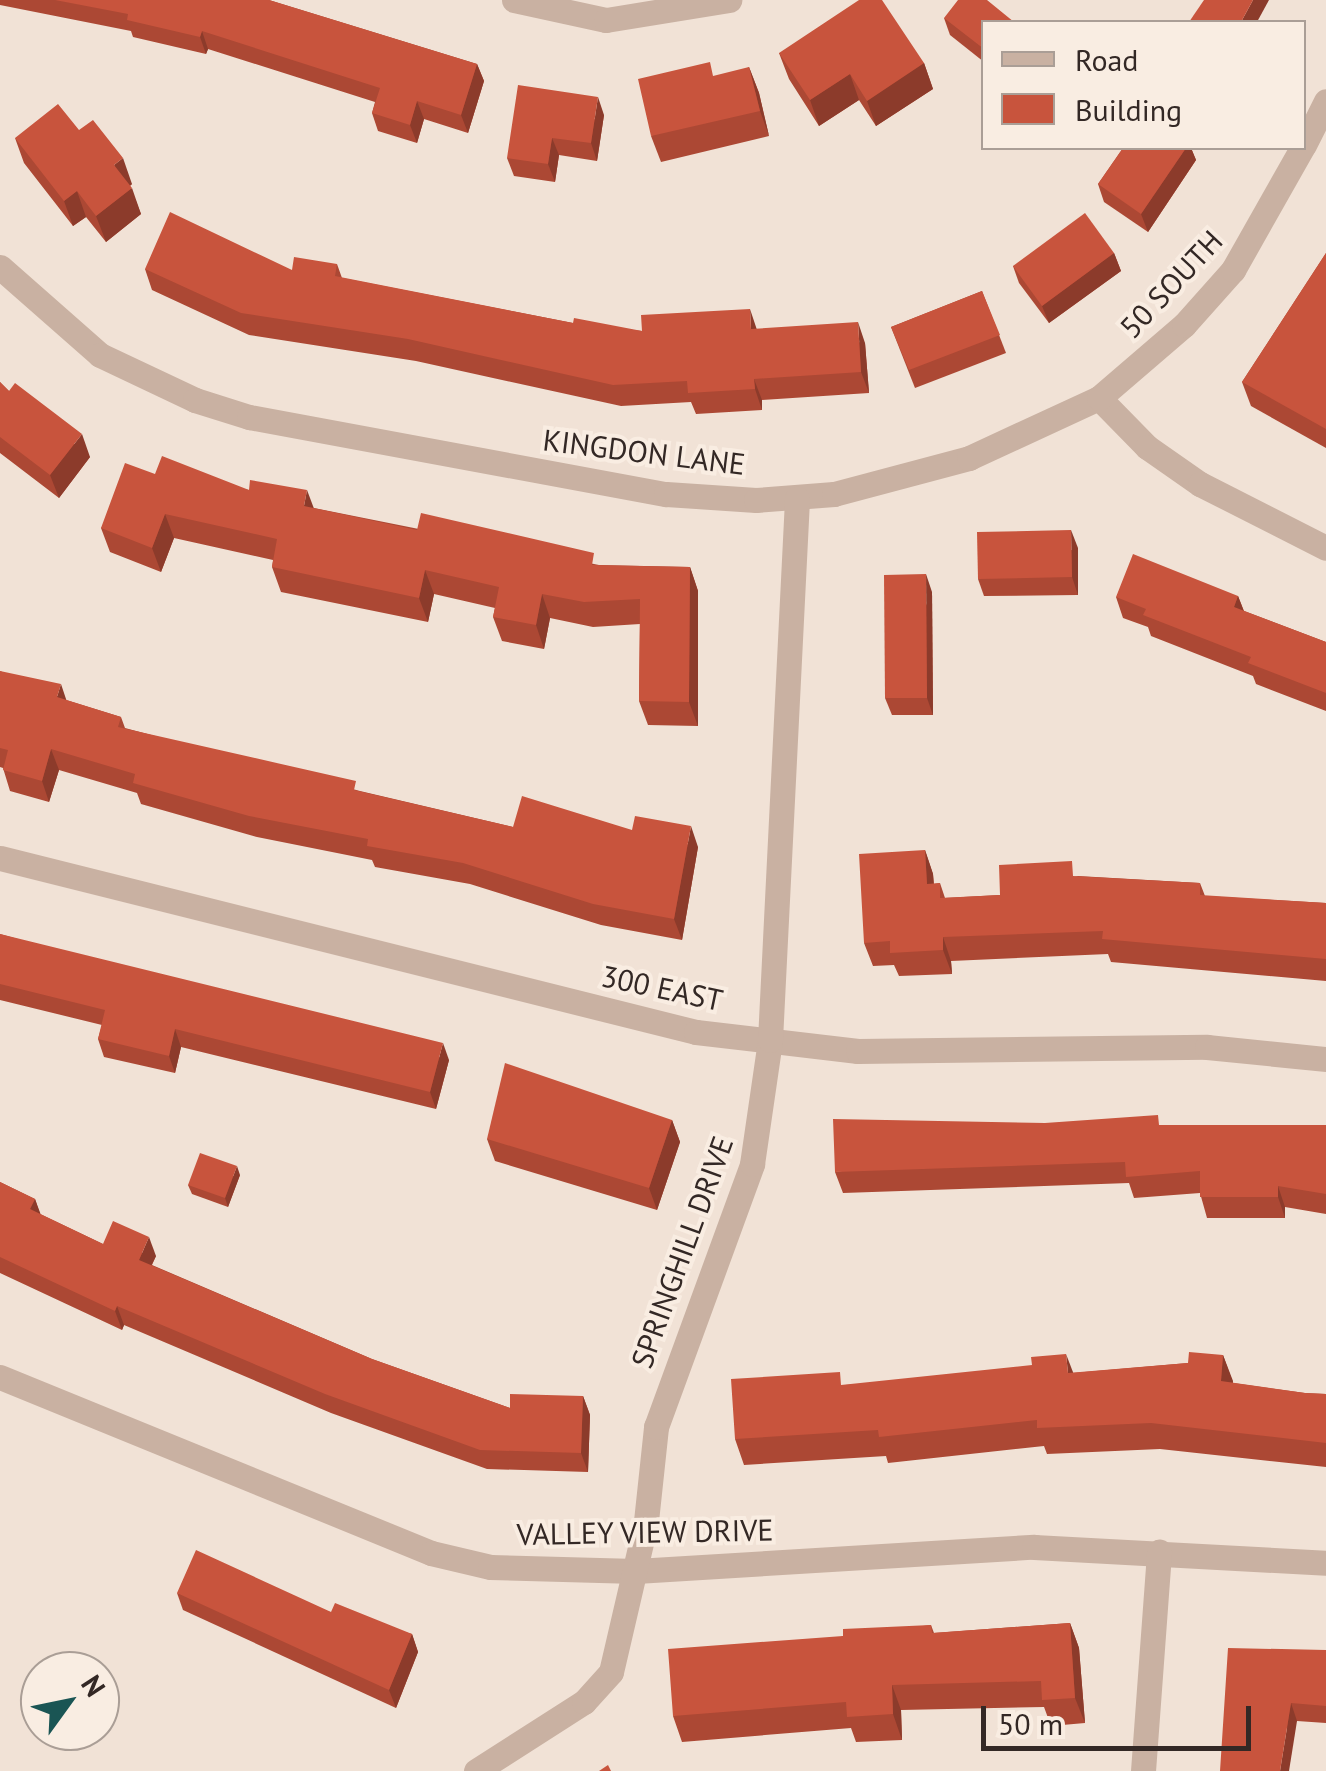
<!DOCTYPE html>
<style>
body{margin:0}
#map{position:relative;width:1326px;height:1771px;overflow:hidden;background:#f1e2d6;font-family:"PT Sans",sans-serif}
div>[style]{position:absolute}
.street>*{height:25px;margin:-12.5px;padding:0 12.5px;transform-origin:12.5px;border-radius:12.5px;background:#c9b1a2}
.wall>*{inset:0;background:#ac4834}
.shaded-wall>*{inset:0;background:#8c3b2b}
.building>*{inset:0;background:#c8543d}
span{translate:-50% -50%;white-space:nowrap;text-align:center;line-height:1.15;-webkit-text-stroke:8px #f9ede2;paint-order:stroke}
.street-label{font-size:30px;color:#332825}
.legend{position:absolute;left:981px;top:20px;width:325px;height:130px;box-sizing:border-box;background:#f9ede2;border:2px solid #aa9e96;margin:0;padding:12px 18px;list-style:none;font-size:30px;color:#332825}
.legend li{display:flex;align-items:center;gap:20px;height:50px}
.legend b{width:50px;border:2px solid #aa9e96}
.north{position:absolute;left:20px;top:1651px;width:100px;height:100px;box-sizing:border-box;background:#f9ede2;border:2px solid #aa9e96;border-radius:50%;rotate:57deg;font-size:28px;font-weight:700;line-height:40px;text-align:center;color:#332825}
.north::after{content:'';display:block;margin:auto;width:35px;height:45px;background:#1a5554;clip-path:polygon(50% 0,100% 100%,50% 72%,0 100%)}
.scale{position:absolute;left:981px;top:1706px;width:270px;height:45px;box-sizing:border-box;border:5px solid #332825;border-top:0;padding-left:12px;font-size:30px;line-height:35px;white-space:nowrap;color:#332825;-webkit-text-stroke:8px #f9ede2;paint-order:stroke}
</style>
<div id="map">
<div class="street">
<i style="left:514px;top:0;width:94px;rotate:12.3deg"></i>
<i style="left:606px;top:20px;width:125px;rotate:-9.2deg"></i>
<i style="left:1304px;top:145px;width:49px;rotate:-63.4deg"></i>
<i style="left:0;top:267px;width:133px;rotate:41.3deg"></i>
<i style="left:100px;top:355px;width:105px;rotate:25.3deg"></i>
<i style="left:195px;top:400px;width:57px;rotate:17.5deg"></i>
<i style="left:249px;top:417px;width:424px;rotate:10.5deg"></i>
<i style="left:666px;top:494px;width:90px;rotate:3.8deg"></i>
<i style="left:756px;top:500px;width:78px;rotate:-4.4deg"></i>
<i style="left:834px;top:494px;width:140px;rotate:-14.9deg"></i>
<i style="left:969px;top:458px;width:143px;rotate:-24.8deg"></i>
<i style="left:1099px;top:398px;width:69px;rotate:45.6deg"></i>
<i style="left:1147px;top:447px;width:65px;rotate:34.9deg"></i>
<i style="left:1200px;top:484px;width:141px;rotate:26.9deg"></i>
<i style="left:1099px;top:398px;width:112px;rotate:-40.7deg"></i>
<i style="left:1184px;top:325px;width:74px;rotate:-48.3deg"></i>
<i style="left:1233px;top:270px;width:140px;rotate:-60.5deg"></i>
<i style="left:0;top:858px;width:717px;rotate:14.04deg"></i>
<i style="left:696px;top:1032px;width:163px;rotate:6.7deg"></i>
<i style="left:858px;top:1051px;width:349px;rotate:-0.7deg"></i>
<i style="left:1207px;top:1047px;width:120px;rotate:5.8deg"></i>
<i style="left:0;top:1377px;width:466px;rotate:22.2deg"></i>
<i style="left:431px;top:1553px;width:61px;rotate:13.3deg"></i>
<i style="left:490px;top:1567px;width:146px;rotate:1.6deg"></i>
<i style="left:636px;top:1571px;width:399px;rotate:-3.5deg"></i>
<i style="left:1034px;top:1547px;width:292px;rotate:3.1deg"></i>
<i style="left:476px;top:1771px;width:128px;rotate:-32.6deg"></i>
<i style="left:584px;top:1702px;width:40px;rotate:-48deg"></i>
<i style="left:611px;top:1672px;width:155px;rotate:-76.9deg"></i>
<i style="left:646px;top:1521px;width:95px;rotate:-83.9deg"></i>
<i style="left:656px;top:1427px;width:280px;rotate:-69.9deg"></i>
<i style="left:752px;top:1164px;width:125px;rotate:-81.7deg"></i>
<i style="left:770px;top:1040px;width:542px;rotate:-87.14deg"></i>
<i style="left:1143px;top:1771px;width:220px;rotate:-85.8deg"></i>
</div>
<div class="wall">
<i style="clip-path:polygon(0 0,269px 0,477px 64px,484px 81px,468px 133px,424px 119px,417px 143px,378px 131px,372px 113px,375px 102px,208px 49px,206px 54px,133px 37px,131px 31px,0 5px)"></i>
<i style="clip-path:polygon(944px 18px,984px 22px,984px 62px,950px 35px)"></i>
<i style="clip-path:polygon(779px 53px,924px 63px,933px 89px,876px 126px,859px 100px,819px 126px,789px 79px)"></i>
<i style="clip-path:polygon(749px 67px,759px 93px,769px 136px,661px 162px,651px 136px)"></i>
<i style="clip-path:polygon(604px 115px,597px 161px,559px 155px,555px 182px,514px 176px,507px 158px)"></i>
<i style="clip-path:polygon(15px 138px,132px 184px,130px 186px,141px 214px,106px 242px,86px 217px,73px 226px,24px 163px)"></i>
<i style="clip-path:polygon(1123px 148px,1191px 148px,1196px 160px,1148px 232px,1104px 202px,1098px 184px)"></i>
<i style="clip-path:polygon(1114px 253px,1121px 271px,1049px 323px,1019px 283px,1013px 266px)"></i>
<i style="clip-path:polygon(1326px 253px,1326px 448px,1251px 406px,1242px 382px)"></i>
<i style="clip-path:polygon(337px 264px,342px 278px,573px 323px,642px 331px,757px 329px,865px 343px,869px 393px,762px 400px,762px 410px,696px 414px,691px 402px,621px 406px,416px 361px,249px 335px,152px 290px,145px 269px,292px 270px)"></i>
<i style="clip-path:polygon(982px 291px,1006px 353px,915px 388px,891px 327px)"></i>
<i style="clip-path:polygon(0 382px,9px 391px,90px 457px,59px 498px,0 453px)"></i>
<i style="clip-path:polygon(155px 474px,249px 490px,314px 508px,599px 565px,690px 567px,698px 591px,698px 726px,648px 725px,639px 701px,640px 624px,593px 627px,550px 618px,544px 649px,502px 641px,493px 617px,495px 608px,434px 594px,428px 622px,281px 592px,272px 567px,273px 560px,174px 538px,161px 572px,110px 552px,101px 528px)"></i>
<i style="clip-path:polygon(1078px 548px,1078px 595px,984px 596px,978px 579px)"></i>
<i style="clip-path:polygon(932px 592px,933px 715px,892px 715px,885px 698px)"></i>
<i style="clip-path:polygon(1238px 596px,1244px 611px,1326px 642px,1326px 711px,1256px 684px,1253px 676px,1151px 636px,1148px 627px,1123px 618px,1116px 597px)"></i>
<i style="clip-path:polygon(0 671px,66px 700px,121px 717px,125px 728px,360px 791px,513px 827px,632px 830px,698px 847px,682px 940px,601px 925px,470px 884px,375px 867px,372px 860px,257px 837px,141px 804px,137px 793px,59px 770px,49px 802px,10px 791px,3px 768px,0 767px)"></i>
<i style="clip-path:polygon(925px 850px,933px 874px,934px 884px,940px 883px,945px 898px,1000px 895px,1078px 876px,1200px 883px,1205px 896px,1326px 903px,1326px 981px,1111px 962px,1108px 954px,951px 961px,952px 974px,899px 976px,894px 965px,873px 966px,864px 943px)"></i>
<i style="clip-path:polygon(0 934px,449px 1060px,436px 1109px,181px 1047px,175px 1073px,104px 1057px,98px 1039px,102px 1025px,0 1000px)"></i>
<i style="clip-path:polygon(672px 1120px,680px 1142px,657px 1210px,495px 1161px,487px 1139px)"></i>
<i style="clip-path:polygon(1162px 1125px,1326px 1125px,1326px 1214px,1285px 1207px,1285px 1218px,1207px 1218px,1200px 1193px,1134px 1198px,1129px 1183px,843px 1193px,835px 1172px)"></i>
<i style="clip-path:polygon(240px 1175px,228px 1207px,192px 1194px,188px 1185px)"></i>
<i style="clip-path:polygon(0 1182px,35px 1199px,40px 1214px,103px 1244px,156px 1256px,152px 1265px,372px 1359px,510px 1408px,583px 1396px,590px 1415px,588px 1472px,487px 1469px,331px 1413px,124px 1325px,122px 1330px,0 1273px)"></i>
<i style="clip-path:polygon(1223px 1355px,1233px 1383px,1305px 1393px,1326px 1394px,1326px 1467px,1160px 1449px,1047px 1454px,1044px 1446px,888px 1463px,886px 1456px,744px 1465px,735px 1439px,845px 1385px,1073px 1373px,1188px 1363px)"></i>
<i style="clip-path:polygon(177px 1593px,331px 1612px,412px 1634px,418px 1652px,396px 1708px,183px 1610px)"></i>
<i style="clip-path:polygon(1070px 1623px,1079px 1648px,1085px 1723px,1051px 1726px,1044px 1707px,901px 1710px,902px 1740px,856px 1742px,851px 1728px,682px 1742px,673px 1716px,843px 1636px,931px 1625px,934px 1633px)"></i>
<i style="clip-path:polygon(1326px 1650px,1326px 1723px,1297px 1721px,1220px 1771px)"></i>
</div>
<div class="shaded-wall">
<i style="clip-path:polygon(1253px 0,1269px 0,1257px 22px,1241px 22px)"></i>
<i style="clip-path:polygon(202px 31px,208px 49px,206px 54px,200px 37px)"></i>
<i style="clip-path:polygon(924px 63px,933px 89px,876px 126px,867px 101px)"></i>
<i style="clip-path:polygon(477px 64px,484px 81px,468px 133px,461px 115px)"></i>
<i style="clip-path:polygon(749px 67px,759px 93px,769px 136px,760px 111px)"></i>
<i style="clip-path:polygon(850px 74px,859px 100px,819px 126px,810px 100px)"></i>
<i style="clip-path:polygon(598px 97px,604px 115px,597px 161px,591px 143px)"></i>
<i style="clip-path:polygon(417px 101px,424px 119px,417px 143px,410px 125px)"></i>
<i style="clip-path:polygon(552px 138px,559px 155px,555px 182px,548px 164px)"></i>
<i style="clip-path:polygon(1186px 148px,1191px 148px,1196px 160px,1148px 232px,1141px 214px)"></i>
<i style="clip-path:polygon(123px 158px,132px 184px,123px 191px,114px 165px)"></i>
<i style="clip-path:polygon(132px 188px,141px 214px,106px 242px,96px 216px)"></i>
<i style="clip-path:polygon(77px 191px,86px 217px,73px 226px,64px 201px)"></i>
<i style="clip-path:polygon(1114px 253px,1121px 271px,1049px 323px,1042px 306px)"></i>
<i style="clip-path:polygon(750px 309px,757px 330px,751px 329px)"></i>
<i style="clip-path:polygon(858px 322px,865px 343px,869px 393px,861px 372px)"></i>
<i style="clip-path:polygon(754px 379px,762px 400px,762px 410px,755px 389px)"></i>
<i style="clip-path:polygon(82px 434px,90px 457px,59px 498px,50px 475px)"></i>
<i style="clip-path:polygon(307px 490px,316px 514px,304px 506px)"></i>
<i style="clip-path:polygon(165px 514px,174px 538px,161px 572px,152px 548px)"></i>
<i style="clip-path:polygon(1071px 530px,1078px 548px,1078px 595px,1072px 577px)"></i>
<i style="clip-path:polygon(690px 567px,698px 591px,698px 726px,689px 702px)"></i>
<i style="clip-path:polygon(425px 570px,434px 594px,428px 622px,419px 598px)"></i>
<i style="clip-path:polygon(926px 574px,932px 592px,933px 715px,927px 698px)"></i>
<i style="clip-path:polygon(542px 594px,550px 618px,544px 649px,536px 625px)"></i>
<i style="clip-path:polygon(1238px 596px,1246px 617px,1234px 607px)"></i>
<i style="clip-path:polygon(61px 684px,68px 705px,57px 697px)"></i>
<i style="clip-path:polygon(51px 749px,59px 770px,49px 802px,42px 781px)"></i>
<i style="clip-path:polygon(691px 826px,698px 847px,682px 940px,674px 919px)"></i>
<i style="clip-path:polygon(925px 850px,933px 874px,935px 908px,927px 884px)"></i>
<i style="clip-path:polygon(943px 937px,951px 961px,952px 974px,943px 950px)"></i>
<i style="clip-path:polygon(175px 1029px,181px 1047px,175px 1073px,169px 1056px)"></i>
<i style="clip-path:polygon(443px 1043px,449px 1060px,436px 1109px,430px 1092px)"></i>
<i style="clip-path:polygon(672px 1120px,680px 1142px,657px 1210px,649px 1188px)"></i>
<i style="clip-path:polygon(237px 1166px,240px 1175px,228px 1207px,225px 1198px)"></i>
<i style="clip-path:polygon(1278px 1186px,1285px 1207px,1285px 1218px,1278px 1197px)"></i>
<i style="clip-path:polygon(35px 1199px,42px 1218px,30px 1209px)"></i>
<i style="clip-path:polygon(149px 1237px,156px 1256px,145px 1278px,139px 1260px)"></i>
<i style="clip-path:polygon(117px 1306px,124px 1325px,122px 1330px,115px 1311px)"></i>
<i style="clip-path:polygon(1066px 1354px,1076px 1380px,1068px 1373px)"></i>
<i style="clip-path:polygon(1223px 1355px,1233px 1381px,1230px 1407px,1221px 1381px)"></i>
<i style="clip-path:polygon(583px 1396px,590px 1415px,588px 1472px,581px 1453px)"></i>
<i style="clip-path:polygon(1070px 1623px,1079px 1648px,1085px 1723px,1075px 1698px)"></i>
<i style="clip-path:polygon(412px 1634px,418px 1652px,396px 1708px,389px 1690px)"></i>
<i style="clip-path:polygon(892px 1685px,901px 1710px,902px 1740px,893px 1714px)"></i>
<i style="clip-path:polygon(1291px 1703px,1297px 1721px,1289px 1771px,1280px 1771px)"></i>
</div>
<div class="building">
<i style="clip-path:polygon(55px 0,269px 0,477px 64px,461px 115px,417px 101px,410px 125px,372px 113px,380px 88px,202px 31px,200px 37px,127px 20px,128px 14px)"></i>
<i style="clip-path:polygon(859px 0,882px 0,924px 63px,867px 101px,850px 74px,810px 100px,779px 53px)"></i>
<i style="clip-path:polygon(958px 0,987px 0,1014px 22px,984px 22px,984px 49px,944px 18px)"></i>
<i style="clip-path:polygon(1204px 0,1253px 0,1241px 22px,1189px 22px)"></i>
<i style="clip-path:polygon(710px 62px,713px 76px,749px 67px,760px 111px,651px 136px,638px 79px)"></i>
<i style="clip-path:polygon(518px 85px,598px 97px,591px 143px,552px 138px,548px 164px,507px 158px)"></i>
<i style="clip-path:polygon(58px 104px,79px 130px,93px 120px,123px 158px,114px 165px,132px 188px,96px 216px,77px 191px,64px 201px,15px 138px)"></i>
<i style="clip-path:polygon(1123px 148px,1186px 148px,1141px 214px,1098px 184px)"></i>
<i style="clip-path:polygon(170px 212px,292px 270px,294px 257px,337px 264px,335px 276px,573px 323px,574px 318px,642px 331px,641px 315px,750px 309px,751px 329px,858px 322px,861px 372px,754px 379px,755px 389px,688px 393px,687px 381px,613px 385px,408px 339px,241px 313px,145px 269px)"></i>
<i style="clip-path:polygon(1085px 213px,1114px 253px,1042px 306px,1013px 266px)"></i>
<i style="clip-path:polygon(1326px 253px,1326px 429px,1242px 382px)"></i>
<i style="clip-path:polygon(982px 291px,1000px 335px,909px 370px,891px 327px)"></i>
<i style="clip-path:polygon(0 382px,9px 391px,15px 383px,82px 434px,50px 475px,0 437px)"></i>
<i style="clip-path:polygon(162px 456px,249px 490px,250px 480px,307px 490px,304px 506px,417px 530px,421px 513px,594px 553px,592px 565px,690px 567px,689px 702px,639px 701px,640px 599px,584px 602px,542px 594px,536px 625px,493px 617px,499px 587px,425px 570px,419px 598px,272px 567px,277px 539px,165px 514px,152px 548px,101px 528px,125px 463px,155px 474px)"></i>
<i style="clip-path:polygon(1071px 530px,1072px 577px,978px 579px,977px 532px)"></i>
<i style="clip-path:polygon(1133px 554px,1238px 596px,1234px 607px,1326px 642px,1326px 693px,1248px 663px,1251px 657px,1143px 615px,1146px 609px,1116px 597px)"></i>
<i style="clip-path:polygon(926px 574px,927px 698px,885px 698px,884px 575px)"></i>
<i style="clip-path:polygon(0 671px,61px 684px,57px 697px,121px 717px,118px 727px,356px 781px,354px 790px,513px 827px,522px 796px,632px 830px,635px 816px,691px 826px,674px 919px,593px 904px,463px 863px,367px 846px,368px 839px,249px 816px,133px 783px,135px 774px,51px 749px,42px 781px,3px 770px,8px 750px,0 748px)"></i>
<i style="clip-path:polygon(925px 850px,927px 884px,940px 883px,940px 898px,1000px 895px,999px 865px,1072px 861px,1073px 876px,1200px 883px,1200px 895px,1326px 903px,1326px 959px,1102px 939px,1103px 931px,943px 937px,943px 950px,890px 953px,890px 941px,864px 943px,859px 854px)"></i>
<i style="clip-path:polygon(0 934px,443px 1043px,430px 1092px,175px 1029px,169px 1056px,98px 1039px,105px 1010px,0 984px)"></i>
<i style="clip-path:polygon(505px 1063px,672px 1120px,649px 1188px,487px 1139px)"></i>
<i style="clip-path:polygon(1158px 1115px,1159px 1125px,1326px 1125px,1326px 1194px,1278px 1186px,1278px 1197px,1200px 1197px,1200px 1171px,1126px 1177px,1125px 1162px,835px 1172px,833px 1119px,1045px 1123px)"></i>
<i style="clip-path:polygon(200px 1153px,237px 1166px,225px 1198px,188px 1185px)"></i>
<i style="clip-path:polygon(0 1182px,35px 1199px,30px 1209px,103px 1244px,113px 1221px,149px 1237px,139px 1260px,372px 1359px,510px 1408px,510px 1394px,583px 1396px,581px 1453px,480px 1450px,325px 1394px,117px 1306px,115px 1311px,0 1257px)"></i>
<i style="clip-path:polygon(1189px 1352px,1223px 1355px,1221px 1381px,1305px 1393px,1326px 1394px,1326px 1443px,1151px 1423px,1037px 1428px,1037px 1420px,879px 1437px,878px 1430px,735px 1439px,731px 1379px,840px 1372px,841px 1385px,1032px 1365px,1031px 1357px,1066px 1354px,1068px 1373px,1188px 1363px)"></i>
<i style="clip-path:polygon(196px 1550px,331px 1612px,335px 1603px,412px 1634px,389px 1690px,177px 1593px)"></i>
<i style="clip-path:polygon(1070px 1623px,1075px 1698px,1042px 1700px,1041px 1681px,892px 1685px,893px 1714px,847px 1717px,846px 1702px,673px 1716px,668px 1649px,843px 1636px,843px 1629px,931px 1625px,932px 1633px)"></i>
<i style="clip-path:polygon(1228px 1648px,1326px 1650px,1326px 1706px,1291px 1703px,1280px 1771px,1220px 1771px)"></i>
<i style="clip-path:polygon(608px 1765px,611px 1771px,599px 1771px)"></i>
</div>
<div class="street-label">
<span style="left:1171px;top:284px;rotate:-47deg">50 SOUTH</span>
<span style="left:644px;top:452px;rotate:7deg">KINGDON LANE</span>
<span style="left:662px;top:988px;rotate:12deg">300 EAST</span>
<span style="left:682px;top:1252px;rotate:-70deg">SPRINGHILL DRIVE</span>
<span style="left:645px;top:1532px;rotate:-1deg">VALLEY VIEW DRIVE</span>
</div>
<ul class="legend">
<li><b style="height:12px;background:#c9b1a2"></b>Road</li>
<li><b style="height:28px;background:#c8543d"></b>Building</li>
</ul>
<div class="north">N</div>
<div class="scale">50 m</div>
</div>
